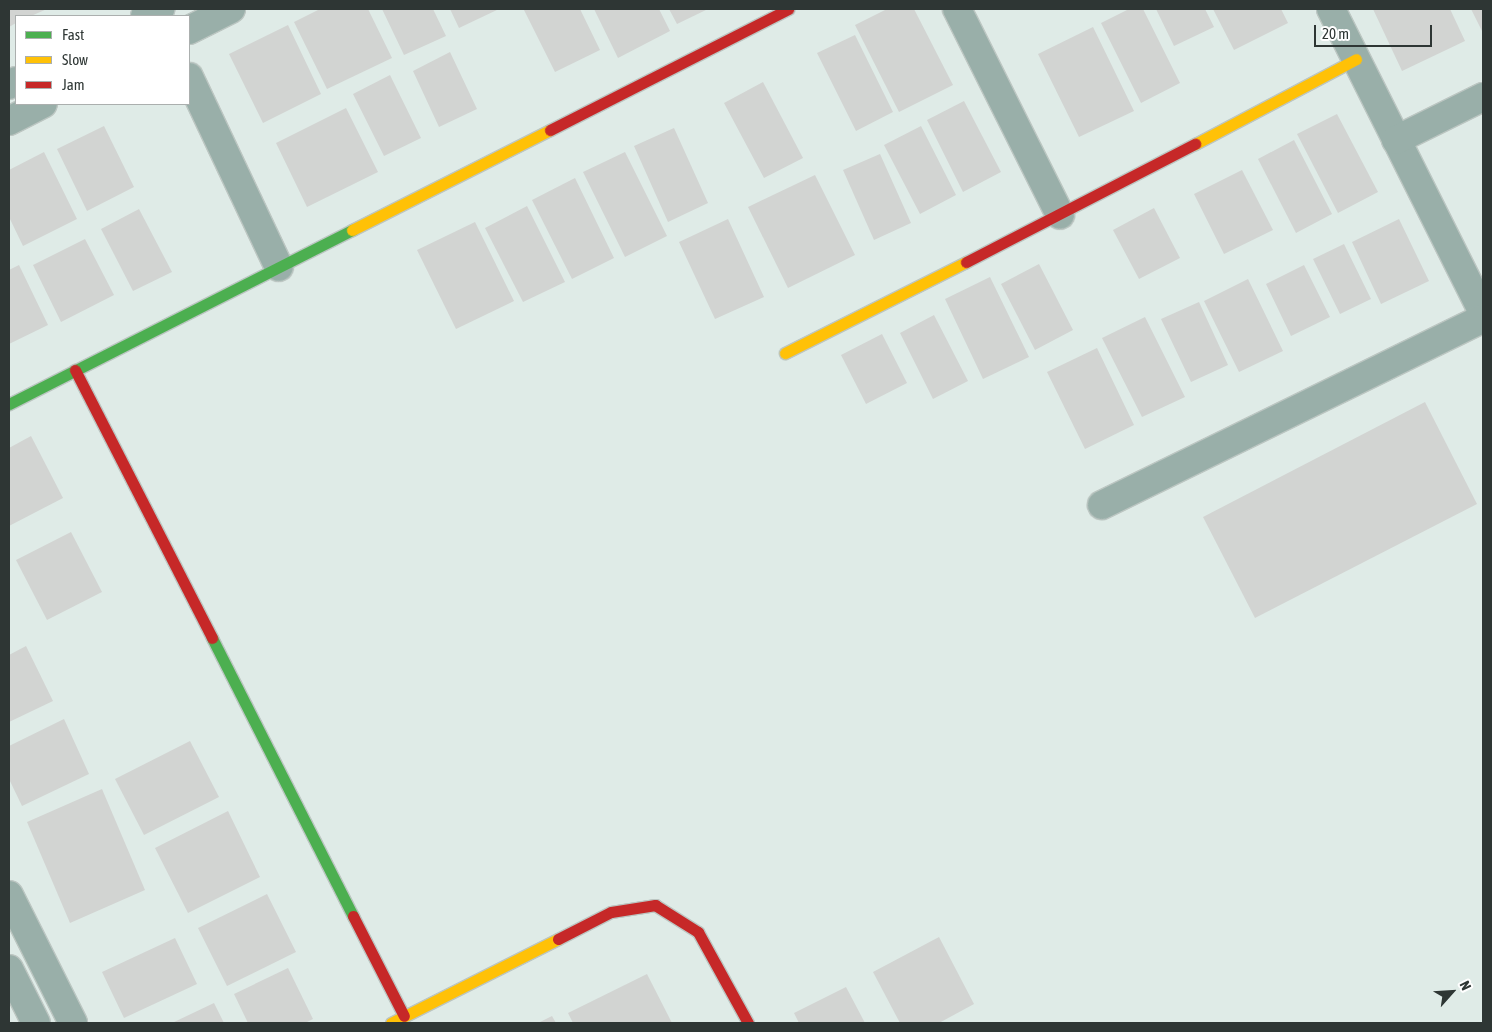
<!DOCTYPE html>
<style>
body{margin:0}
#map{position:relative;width:1492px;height:1032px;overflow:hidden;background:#dfebe7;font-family:"Asap Condensed",sans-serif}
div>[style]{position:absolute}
.building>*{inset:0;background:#d2d4d2}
.roads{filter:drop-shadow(1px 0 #bcc6c2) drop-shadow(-1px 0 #bcc6c2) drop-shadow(0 1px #bcc6c2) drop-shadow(0 -1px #bcc6c2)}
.street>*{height:28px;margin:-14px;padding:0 14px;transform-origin:14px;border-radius:14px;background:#99afa9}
.fast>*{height:11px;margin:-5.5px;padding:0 5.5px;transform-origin:5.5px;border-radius:5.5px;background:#4caf50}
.slow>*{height:11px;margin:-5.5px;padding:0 5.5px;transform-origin:5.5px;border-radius:5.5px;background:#ffc107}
.jam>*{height:11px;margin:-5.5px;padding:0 5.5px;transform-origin:5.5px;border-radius:5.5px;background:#c62828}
span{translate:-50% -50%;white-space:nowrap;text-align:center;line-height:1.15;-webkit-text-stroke:4px #fff;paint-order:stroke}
.frame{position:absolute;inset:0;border:10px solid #2e3634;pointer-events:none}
.legend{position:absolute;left:15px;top:15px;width:175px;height:90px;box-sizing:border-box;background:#fff;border:1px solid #abafae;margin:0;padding:6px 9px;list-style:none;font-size:15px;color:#2e3634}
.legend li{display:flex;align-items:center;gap:10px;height:25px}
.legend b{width:25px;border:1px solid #abafae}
.north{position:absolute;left:1427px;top:967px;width:50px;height:50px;-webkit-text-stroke:4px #fff;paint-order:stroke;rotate:64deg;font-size:14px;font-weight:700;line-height:20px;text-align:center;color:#2e3634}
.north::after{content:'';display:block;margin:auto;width:18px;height:22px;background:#2e3634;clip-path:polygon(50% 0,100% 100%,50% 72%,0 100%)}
.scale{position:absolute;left:1314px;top:25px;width:118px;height:22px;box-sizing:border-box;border:2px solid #2e3634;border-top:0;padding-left:6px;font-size:15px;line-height:18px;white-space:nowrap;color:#2e3634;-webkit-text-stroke:4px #fff;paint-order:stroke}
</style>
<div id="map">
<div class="building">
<i style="clip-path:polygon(9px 9px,47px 9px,31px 16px,16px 16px,16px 23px,9px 27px)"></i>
<i style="clip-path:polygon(320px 9px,368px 9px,392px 58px,327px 89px,294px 22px)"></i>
<i style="clip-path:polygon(382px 9px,433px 9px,446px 36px,404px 55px)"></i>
<i style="clip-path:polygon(450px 9px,499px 9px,459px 28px)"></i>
<i style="clip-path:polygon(580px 9px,600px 50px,555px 72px,524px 10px)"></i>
<i style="clip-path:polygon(594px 9px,659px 9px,670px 31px,618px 58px)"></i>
<i style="clip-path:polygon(669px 9px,708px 9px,677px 24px)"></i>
<i style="clip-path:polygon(887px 9px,914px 9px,953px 85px,899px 112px,855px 25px)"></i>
<i style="clip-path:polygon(1129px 9px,1143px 9px,1180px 83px,1141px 103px,1101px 23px)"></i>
<i style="clip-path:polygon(1156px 9px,1205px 9px,1214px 27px,1174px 46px)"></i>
<i style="clip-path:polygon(1213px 9px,1281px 9px,1288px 23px,1234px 50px)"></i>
<i style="clip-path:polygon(1373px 9px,1450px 9px,1465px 41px,1402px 71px)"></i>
<i style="clip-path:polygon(1471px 9px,1483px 9px,1483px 33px)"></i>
<i style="clip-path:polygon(288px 25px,321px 94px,263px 123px,229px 54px)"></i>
<i style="clip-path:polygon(1093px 27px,1134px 111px,1079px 137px,1038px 54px)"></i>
<i style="clip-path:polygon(855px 35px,893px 112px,856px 131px,817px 53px)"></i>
<i style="clip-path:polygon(450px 52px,477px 109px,439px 127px,413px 71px)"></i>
<i style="clip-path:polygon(390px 75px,421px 138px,384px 156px,353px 94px)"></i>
<i style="clip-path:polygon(763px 82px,803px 158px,764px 178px,724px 103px)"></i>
<i style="clip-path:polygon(964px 101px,1001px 172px,963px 192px,927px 120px)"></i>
<i style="clip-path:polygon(346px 108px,378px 172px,307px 207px,276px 143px)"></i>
<i style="clip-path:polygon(1337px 114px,1378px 192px,1338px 213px,1297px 134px)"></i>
<i style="clip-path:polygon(104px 126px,134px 187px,87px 211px,57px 149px)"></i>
<i style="clip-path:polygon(921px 126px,956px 195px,920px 214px,884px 145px)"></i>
<i style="clip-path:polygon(674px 128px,708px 203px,668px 222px,634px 146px)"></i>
<i style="clip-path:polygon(1294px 140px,1332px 214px,1296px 233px,1258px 159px)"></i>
<i style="clip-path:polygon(44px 152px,77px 219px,23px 246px,9px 217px,9px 170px)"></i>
<i style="clip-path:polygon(625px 152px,667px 236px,625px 257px,583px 172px)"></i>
<i style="clip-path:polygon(880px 154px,911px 223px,874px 240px,843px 170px)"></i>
<i style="clip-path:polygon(1242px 170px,1273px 230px,1224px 254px,1194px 194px)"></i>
<i style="clip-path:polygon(815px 175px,855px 255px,788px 288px,748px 207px)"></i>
<i style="clip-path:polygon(575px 178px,614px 258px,572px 279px,532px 200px)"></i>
<i style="clip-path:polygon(527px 206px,565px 282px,523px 302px,485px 228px)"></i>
<i style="clip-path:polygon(1154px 208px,1180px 258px,1139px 279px,1113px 230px)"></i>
<i style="clip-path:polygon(139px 209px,172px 272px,133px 291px,101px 229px)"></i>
<i style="clip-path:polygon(728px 219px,764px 297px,715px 319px,679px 242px)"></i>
<i style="clip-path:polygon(1399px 219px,1429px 281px,1381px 304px,1352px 242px)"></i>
<i style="clip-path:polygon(475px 222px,514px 301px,456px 329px,417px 250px)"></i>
<i style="clip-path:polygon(85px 239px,114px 295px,61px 322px,33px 265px)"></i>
<i style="clip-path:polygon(1344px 244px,1371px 299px,1340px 314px,1313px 259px)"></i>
<i style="clip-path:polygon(1039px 264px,1073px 330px,1035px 350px,1001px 284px)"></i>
<i style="clip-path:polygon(19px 265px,48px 325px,9px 344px,9px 270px)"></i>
<i style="clip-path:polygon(1304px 265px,1330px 317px,1291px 336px,1266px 284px)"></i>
<i style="clip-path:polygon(990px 277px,1029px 357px,983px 379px,945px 299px)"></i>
<i style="clip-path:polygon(1248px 279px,1283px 351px,1239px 372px,1204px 301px)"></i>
<i style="clip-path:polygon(1199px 302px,1228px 365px,1191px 382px,1161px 319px)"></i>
<i style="clip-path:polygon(934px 315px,968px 381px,933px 399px,900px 333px)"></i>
<i style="clip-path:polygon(1145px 317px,1185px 397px,1142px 417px,1102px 338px)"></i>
<i style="clip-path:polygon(882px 334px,907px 383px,866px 404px,841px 355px)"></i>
<i style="clip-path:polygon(1097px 348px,1134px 425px,1085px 449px,1047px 372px)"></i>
<i style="clip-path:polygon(1425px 402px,1477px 504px,1255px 618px,1203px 517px)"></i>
<i style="clip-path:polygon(31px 436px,63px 498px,9px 526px,9px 448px)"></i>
<i style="clip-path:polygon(71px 532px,102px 592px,47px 620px,16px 560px)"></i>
<i style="clip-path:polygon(26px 646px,53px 701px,9px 722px,9px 655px)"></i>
<i style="clip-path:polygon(64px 719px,89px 774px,22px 806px,9px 779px,9px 746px)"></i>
<i style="clip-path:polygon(190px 741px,219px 797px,144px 835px,115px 779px)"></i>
<i style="clip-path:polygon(102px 789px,145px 890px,70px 923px,27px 822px)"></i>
<i style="clip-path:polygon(228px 811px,260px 877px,188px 913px,155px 848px)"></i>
<i style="clip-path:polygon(267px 894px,296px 952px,227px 986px,198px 928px)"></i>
<i style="clip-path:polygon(939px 937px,974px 1004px,939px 1023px,900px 1023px,873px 972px)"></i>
<i style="clip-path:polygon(175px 938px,197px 984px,124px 1018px,102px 972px)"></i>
<i style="clip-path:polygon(288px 968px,313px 1019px,305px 1023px,248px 1023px,234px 994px)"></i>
<i style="clip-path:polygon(647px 974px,672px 1023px,573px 1023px,568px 1013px)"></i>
<i style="clip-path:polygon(846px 987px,865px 1023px,799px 1023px,794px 1013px)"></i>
<i style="clip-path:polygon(214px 1003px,224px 1023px,172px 1023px)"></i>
<i style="clip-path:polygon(552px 1016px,556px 1023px,538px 1023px)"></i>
</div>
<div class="roads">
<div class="street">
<i style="left:957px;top:9px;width:230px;rotate:63.4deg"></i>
<i style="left:1331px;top:9px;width:340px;rotate:63.4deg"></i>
<i style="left:145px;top:16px;width:17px;rotate:-25deg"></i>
<i style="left:189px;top:30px;width:47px;rotate:-26.6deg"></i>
<i style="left:189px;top:77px;width:210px;rotate:64.7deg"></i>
<i style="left:9px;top:85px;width:8px;rotate:-30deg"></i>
<i style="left:9px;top:121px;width:38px;rotate:-27deg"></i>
<i style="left:1396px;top:140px;width:97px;rotate:-26.3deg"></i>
<i style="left:1102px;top:505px;width:424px;rotate:-26.1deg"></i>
<i style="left:9px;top:895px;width:143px;rotate:63.4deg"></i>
<i style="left:9px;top:969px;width:60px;rotate:63.4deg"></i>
</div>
<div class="fast">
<i style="left:9px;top:404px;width:385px;rotate:-26.9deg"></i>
<i style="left:212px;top:638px;width:312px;rotate:63.1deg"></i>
</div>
<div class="slow">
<i style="left:1195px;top:144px;width:182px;rotate:-27.8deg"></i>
<i style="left:352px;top:230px;width:222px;rotate:-26.8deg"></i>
<i style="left:785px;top:353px;width:203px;rotate:-26.7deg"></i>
<i style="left:391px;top:1023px;width:187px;rotate:-26.7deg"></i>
</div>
<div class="jam">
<i style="left:550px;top:130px;width:267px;rotate:-26.9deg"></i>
<i style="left:966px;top:262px;width:258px;rotate:-27.3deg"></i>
<i style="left:75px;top:370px;width:301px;rotate:62.9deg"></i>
<i style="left:353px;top:916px;width:112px;rotate:63deg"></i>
<i style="left:558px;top:939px;width:59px;rotate:-27deg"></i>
<i style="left:611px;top:912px;width:45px;rotate:-9deg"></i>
<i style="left:655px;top:905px;width:51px;rotate:32.1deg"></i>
<i style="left:698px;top:932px;width:104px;rotate:61.2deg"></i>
</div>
</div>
<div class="frame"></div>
<ul class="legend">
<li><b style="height:6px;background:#4caf50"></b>Fast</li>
<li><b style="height:6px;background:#ffc107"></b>Slow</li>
<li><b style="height:6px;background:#c62828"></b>Jam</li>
</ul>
<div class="north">N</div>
<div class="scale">20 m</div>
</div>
